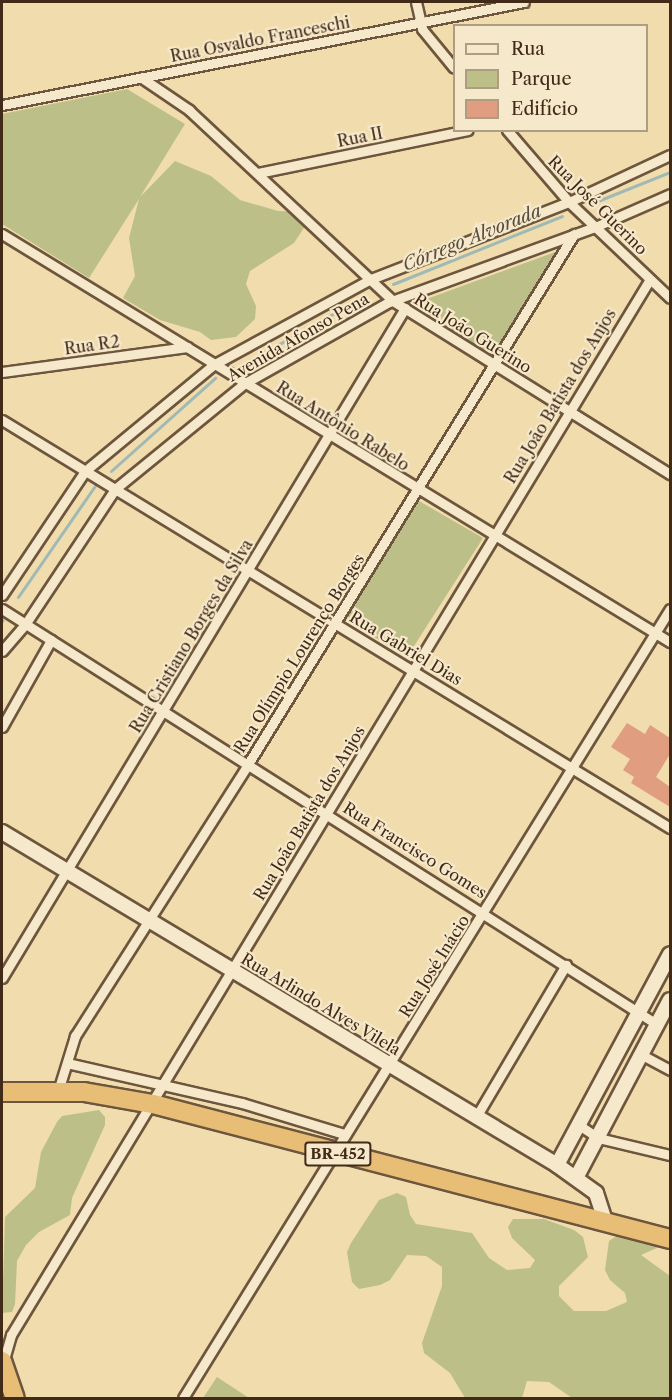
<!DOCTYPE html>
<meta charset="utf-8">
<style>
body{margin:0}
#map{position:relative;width:672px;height:1400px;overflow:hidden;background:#f1dcad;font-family:"Libre Caslon Text",serif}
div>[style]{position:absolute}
.green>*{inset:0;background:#bdbf88}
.stream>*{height:3px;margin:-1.5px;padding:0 1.5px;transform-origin:1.5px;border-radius:1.5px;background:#9fb9b5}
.building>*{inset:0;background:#e09d80}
.roads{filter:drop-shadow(2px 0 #6d563d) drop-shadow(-2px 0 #6d563d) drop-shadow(0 2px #6d563d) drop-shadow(0 -2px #6d563d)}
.street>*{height:9px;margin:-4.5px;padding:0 4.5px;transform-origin:4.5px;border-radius:4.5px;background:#f6e8ca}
.secondary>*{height:14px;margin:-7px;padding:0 7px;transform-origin:7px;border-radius:7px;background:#f6e8ca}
.highway>*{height:18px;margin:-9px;padding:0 9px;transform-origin:9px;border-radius:9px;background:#e8be76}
span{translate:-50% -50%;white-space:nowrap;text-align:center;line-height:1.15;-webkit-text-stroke:4.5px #f6e8ca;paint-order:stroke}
.shield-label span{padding:2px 4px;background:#f6e8ca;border:2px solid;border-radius:4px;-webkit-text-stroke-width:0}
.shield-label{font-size:15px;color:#412a18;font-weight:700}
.street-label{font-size:16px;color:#412a18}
.water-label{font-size:18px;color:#584e3f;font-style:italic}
.frame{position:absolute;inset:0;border:3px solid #412a18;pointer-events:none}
.legend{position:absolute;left:453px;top:24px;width:195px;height:108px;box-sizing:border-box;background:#f6e8ca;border:2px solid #ae9c83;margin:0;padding:8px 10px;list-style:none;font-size:18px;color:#412a18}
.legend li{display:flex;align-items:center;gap:12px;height:30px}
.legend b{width:30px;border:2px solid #ae9c83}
</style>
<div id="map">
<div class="green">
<i style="clip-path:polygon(127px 89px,185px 124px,140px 197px,175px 161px,211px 176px,240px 200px,278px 211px,305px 212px,307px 223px,294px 243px,250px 271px,246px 284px,256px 306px,255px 319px,236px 337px,211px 340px,200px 332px,160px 320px,123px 298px,135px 276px,129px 238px,139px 199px,89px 278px,2px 224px,2px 114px)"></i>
<i style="clip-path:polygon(558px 251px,493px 356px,413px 304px)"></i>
<i style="clip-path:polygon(419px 501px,483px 538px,407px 657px,345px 619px)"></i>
<i style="clip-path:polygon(99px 1110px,105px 1117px,105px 1125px,72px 1198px,70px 1215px,39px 1232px,26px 1245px,17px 1261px,15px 1304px,12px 1312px,2px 1313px,5px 1217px,35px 1188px,41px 1152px,57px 1122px,62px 1116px)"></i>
<i style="clip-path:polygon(397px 1193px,406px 1197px,410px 1215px,416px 1224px,472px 1233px,489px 1258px,507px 1270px,530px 1268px,535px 1260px,512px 1238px,508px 1227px,513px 1219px,544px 1219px,574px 1230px,583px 1237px,588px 1257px,559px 1286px,559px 1296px,574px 1311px,606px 1311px,627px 1302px,625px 1293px,610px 1280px,605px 1270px,609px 1241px,618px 1235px,651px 1238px,659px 1247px,641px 1255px,670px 1276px,670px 1398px,572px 1398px,549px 1382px,527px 1381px,522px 1398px,465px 1398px,450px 1373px,424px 1353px,422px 1343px,442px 1286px,442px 1267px,426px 1256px,407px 1255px,390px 1280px,380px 1285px,359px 1289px,352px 1282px,347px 1252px,351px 1243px,379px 1200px)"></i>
<i style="clip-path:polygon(217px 1377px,249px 1398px,203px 1398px)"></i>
</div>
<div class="stream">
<i style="left:595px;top:202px;width:81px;rotate:-21.8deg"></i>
<i style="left:393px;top:284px;width:182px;rotate:-21.9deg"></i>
<i style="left:242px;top:365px;width:141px;rotate:-29.3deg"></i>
<i style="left:111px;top:471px;width:140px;rotate:-41.8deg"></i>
<i style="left:18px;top:597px;width:135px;rotate:-55.3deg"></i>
<i style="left:2px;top:621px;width:1px;rotate:-45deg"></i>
</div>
<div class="building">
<i style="clip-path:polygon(627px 723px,645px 734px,650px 725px,670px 738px,670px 754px,656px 777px,670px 787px,670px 807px,631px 783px,634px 777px,623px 770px,630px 759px,611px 747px)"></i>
</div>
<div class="roads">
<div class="street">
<i style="left:416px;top:2px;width:28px;rotate:77deg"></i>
<i style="left:422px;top:29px;width:50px;rotate:50.6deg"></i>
<i style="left:142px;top:78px;width:57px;rotate:34.2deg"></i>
<i style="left:189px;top:110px;width:279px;rotate:43.1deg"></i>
<i style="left:393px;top:301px;width:327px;rotate:32deg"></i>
<i style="left:2px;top:105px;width:532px;rotate:-11.16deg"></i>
<i style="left:507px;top:130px;width:95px;rotate:49.3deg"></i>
<i style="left:569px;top:202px;width:139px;rotate:43.5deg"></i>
<i style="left:258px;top:173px;width:214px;rotate:-11.6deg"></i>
<i style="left:2px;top:234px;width:783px;rotate:31.42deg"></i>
<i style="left:2px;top:372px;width:187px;rotate:-7.7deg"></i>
<i style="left:2px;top:420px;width:783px;rotate:31.42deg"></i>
<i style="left:2px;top:595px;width:149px;rotate:-56.2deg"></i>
<i style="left:85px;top:471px;width:166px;rotate:-39.6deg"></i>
<i style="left:213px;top:365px;width:180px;rotate:-28.6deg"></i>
<i style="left:371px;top:279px;width:212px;rotate:-21.3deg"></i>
<i style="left:569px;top:202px;width:111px;rotate:-25deg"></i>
<i style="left:2px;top:609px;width:777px;rotate:32.38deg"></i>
<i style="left:2px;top:651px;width:37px;rotate:-49deg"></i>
<i style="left:26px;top:623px;width:161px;rotate:-56.4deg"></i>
<i style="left:115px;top:489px;width:168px;rotate:-39.2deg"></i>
<i style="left:245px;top:383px;width:165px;rotate:-29.4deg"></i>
<i style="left:389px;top:302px;width:219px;rotate:-20deg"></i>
<i style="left:595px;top:227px;width:82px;rotate:-23.7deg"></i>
<i style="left:2px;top:727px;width:100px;rotate:-60.6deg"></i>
<i style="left:2px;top:978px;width:782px;rotate:-58.97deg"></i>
<i style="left:642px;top:1055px;width:32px;rotate:28deg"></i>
<i style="left:67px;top:1063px;width:180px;rotate:12.9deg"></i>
<i style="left:242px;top:1103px;width:107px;rotate:16.9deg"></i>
<i style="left:58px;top:1091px;width:58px;rotate:-72.8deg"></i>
<i style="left:75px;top:1036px;width:322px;rotate:-57.5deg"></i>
<i style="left:248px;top:764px;width:622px;rotate:-58.4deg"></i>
<i style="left:476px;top:1117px;width:177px;rotate:-59.4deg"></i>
<i style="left:579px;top:1125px;width:23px;rotate:34deg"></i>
<i style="left:598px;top:1138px;width:74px;rotate:13.3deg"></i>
<i style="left:3px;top:1363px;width:29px;rotate:-74deg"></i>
<i style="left:11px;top:1335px;width:1234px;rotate:-58.82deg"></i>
<i style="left:183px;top:1398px;width:927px;rotate:-58.32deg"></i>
</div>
<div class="secondary">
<i style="left:2px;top:832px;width:647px;rotate:30.96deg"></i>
<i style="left:557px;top:1165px;width:48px;rotate:35.7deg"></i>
<i style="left:596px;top:1193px;width:29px;rotate:72deg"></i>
<i style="left:557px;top:1165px;width:239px;rotate:-61.8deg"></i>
<i style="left:576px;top:1178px;width:201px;rotate:-62.2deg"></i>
</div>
<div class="highway">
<i style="left:2px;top:1092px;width:82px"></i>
<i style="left:84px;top:1092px;width:70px;rotate:9.9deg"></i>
<i style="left:153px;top:1104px;width:534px;rotate:14.63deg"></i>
<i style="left:2px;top:1361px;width:39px;rotate:71deg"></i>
</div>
</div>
<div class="shield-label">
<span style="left:338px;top:1154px">BR-452</span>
</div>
<div class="street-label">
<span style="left:260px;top:39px;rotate:-11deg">Rua Osvaldo Franceschi</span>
<span style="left:360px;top:137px;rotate:-11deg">Rua II</span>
<span style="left:598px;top:205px;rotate:45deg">Rua José Guerino</span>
<span style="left:473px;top:333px;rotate:32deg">Rua João Guerino</span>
<span style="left:298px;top:337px;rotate:-30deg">Avenida Afonso Pena</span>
<span style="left:92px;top:345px;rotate:-8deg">Rua R2</span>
<span style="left:560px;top:396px;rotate:-59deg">Rua João Batista dos Anjos</span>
<span style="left:343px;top:426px;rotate:32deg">Rua Antônio Rabelo</span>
<span style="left:191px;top:636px;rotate:-59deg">Rua Cristiano Borges da Silva</span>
<span style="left:406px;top:648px;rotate:31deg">Rua Gabriel Dias</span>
<span style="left:299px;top:653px;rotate:-58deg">Rua Olímpio Lourenço Borges</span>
<span style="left:309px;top:813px;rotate:-59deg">Rua João Batista dos Anjos</span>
<span style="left:415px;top:850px;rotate:32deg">Rua Francisco Gomes</span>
<span style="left:434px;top:966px;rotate:-58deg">Rua José Inácio</span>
<span style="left:321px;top:1004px;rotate:31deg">Rua Arlindo Alves Vilela</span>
</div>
<div class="water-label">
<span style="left:472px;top:238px;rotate:-22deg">Córrego Alvorada</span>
</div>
<div class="frame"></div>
<ul class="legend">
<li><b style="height:8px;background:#f6e8ca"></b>Rua</li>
<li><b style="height:16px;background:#bdbf88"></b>Parque</li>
<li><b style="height:16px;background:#e09d80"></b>Edifício</li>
</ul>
</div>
